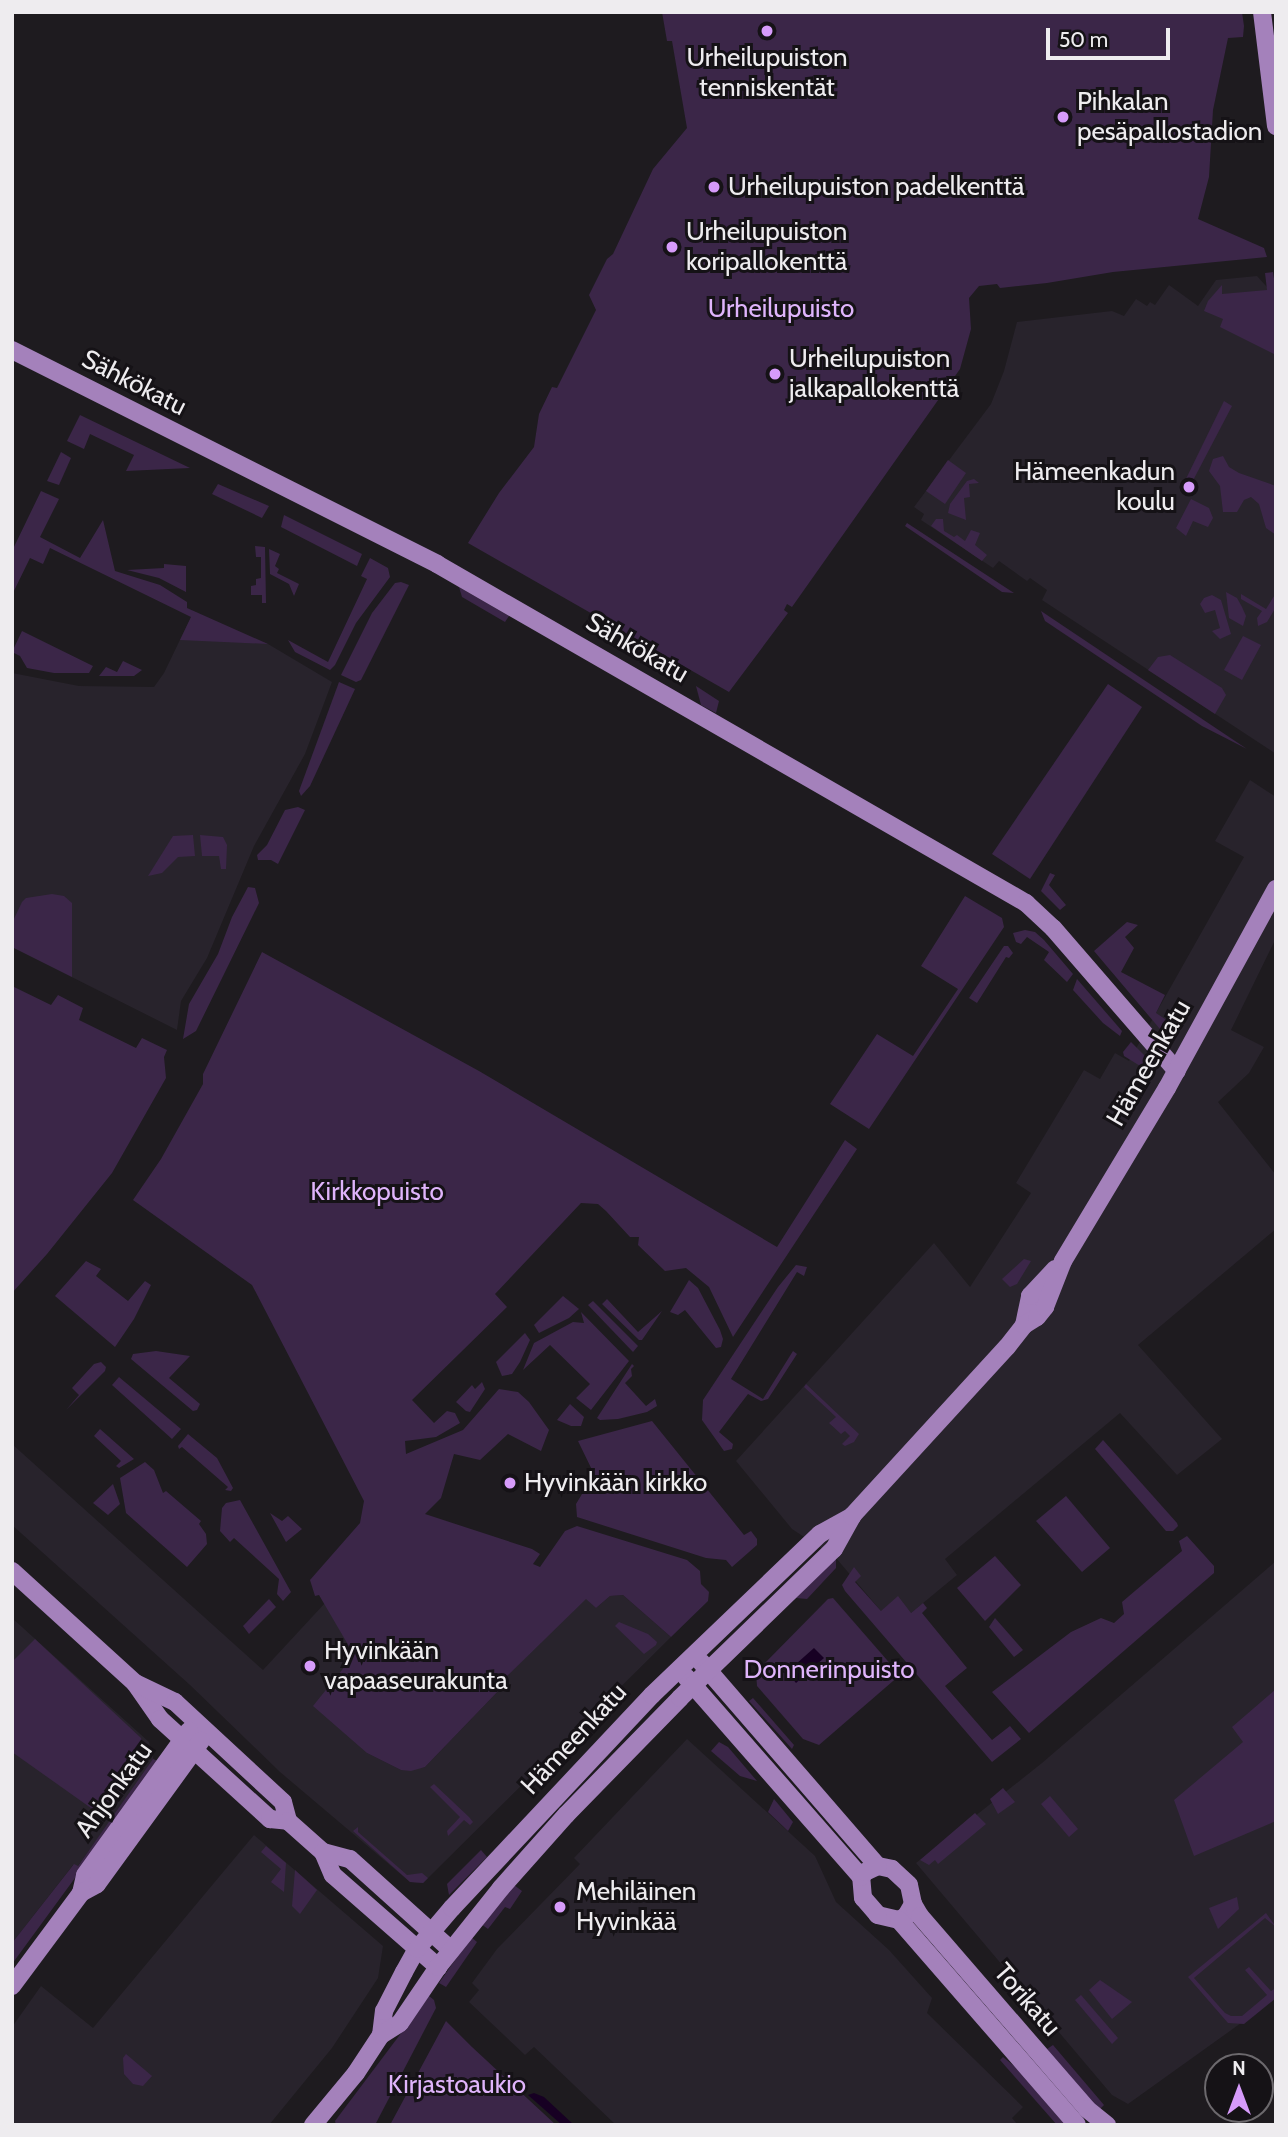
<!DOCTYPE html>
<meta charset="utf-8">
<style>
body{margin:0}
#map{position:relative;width:1288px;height:2137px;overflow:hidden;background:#1e1b1f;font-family:Cabin,sans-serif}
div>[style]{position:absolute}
.built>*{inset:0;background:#28232c}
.green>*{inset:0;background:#3b2648}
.water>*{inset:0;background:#170023}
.secondary>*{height:18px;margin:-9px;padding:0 9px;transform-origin:9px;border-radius:9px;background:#a481bb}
.dots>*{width:19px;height:19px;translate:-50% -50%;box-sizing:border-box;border:4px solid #151216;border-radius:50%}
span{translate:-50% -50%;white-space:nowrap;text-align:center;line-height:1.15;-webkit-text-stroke:6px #151216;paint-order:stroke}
.poi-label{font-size:26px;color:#eeecef}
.left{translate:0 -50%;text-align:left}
.right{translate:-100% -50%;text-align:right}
.park-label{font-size:26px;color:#dfb4fb}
.street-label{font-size:26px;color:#eeecef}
.frame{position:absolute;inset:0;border:14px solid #eeecef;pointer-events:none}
.north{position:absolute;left:1204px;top:2053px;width:70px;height:70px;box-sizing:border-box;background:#151216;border:2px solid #6c696d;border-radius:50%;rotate:0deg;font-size:19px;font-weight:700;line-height:28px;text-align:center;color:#eeecef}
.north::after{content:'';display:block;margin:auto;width:24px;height:32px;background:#d69bfa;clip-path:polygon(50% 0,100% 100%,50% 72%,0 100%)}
.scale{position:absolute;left:1046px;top:28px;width:124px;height:32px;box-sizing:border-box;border:4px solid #eeecef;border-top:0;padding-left:9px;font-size:21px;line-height:24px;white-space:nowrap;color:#eeecef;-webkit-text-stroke:5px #151216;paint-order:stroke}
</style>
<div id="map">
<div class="built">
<i style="clip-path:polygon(1257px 276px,1276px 297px,1276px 754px,1042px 600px,1047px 590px,1030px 578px,1027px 581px,999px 561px,993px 568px,921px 520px,924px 514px,914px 507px,991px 404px,1004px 371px,1017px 322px,1112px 311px,1124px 316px,1136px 299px,1147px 306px,1150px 302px,1155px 305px,1169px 285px,1198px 306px,1216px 280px)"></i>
<i style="clip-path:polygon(191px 617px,268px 644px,332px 682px,305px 754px,254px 846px,207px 958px,181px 1001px,177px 1030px,12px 947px,12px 673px,79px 686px,154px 687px,164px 673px)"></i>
<i style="clip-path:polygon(1250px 780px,1276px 797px,1276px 938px,1231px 1030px,1264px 1047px,1249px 1073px,1218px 1102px,1276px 1175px,1276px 1229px,1138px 1345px,1222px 1439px,1177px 1475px,1120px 1413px,945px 1559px,957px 1575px,911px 1613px,881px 1611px,836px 1558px,792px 1529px,736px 1461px,934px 1243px,970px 1287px,1031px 1193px,1016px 1183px,1084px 1070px,1100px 1079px,1115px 1053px,1129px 1061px,1244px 857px,1215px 841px)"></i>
<i style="clip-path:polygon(12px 1444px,263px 1670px,325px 1603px,354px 1655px,367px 1753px,401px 1770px,425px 1767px,505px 1684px,502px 1681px,586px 1598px,596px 1608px,610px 1596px,623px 1595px,671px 1637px,423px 1883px,410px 1882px,280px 1772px,190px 1685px,12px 1525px)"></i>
<i style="clip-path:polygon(1276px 1561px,1276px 1998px,1128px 2104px,1112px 2095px,916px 1863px,1042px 1763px)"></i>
<i style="clip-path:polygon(12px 1618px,149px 1742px,154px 1761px,77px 1867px,73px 1865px,12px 1943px)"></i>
<i style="clip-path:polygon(687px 1739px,815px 1856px,836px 1902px,889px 1950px,932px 1998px,927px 2013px,1023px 2107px,1012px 2118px,1018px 2125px,616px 2125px,534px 2047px,525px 2055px,469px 2002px,479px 1990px,472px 1983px,497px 1949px,580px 1864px,574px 1858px)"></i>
<i style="clip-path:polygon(254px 1835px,383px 1946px,378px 1978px,332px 2048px,269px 2125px,12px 2125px,12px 2027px,41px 1986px,93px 2028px)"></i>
</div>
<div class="green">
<i style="clip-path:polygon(662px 12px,1242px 12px,1244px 26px,1243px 37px,1228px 38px,1213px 110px,1209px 177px,1198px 219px,1264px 248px,1267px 257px,1113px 272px,1047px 283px,1000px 288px,997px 284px,979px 286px,969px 298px,971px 329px,960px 369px,792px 607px,787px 604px,784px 610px,788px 613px,729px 692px,468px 543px,499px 493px,534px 447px,539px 414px,552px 387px,557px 388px,596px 310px,589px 295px,607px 259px,613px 254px,653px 169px,687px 128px,672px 41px,667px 41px)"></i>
<i style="clip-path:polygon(1273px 272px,1276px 292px,1276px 355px,1220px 327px,1223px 319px,1204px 311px,1208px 301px,1222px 285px,1222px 294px,1267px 290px,1265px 273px)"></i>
<i style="clip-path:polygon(1224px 401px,1232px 406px,1188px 490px,1182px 487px)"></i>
<i style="clip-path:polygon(80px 415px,190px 468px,126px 471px,134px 455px,90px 434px,84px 449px,67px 441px)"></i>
<i style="clip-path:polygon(61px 452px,71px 458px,59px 485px,47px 481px)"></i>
<i style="clip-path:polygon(1223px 456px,1229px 467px,1239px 473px,1276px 486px,1276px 535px,1266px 528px,1259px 504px,1251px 497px,1244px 500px,1237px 512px,1223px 512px,1220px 486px,1209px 471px,1213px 459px)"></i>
<i style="clip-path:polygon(948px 460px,966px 473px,945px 504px,926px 491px)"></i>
<i style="clip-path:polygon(974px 479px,979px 483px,969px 484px,970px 497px,964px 498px,966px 520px,948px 513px,950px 504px,967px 481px)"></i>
<i style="clip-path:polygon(218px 484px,269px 506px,262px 518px,212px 494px)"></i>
<i style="clip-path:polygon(41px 491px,59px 499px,40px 537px,80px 558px,103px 520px,115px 571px,160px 585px,187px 602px,187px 608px,268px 644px,180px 640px,191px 617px,50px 548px,43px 564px,30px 558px,12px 595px,12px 551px)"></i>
<i style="clip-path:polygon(1191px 499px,1209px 508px,1213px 518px,1208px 527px,1193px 521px,1186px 536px,1176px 528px)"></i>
<i style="clip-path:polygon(284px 515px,362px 554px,357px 566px,281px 527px)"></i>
<i style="clip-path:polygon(936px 519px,943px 519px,944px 531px,954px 537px,957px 535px,965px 541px,971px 530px,980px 533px,975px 545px,987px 555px,982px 561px,931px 526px)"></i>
<i style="clip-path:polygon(907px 523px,1014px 593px,1002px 592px,905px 526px)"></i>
<i style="clip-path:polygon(255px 546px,265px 547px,266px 603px,262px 603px,262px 595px,251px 595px,251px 586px,256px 585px,256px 579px,261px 578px,261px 557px,256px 557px)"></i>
<i style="clip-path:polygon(269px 549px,280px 554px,275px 566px,279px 569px,277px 573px,299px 584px,294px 596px,289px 584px,270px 574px)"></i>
<i style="clip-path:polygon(370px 558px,388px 568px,390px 577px,356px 623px,335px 665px,330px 670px,295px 652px,288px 640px,328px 662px,367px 579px,361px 576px)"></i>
<i style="clip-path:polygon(164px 564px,186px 566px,186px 592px,159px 578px,127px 570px,164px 568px)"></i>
<i style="clip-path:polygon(401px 582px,409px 585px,361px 680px,356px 682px,341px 675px,372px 613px,395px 583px)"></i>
<i style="clip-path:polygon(459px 587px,509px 616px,505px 622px,462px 597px)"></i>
<i style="clip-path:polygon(1226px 592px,1237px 598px,1242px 607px,1246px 616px,1243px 626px,1229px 618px)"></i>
<i style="clip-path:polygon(1276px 593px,1276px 607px,1267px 622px,1258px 626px,1257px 618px,1262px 611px,1241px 599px,1241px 594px,1266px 609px)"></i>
<i style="clip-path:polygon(1212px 595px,1221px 600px,1231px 634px,1220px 639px,1212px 631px,1220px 628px,1215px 610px,1205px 613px,1200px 604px,1204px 598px)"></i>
<i style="clip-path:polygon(1041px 611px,1247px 749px,1202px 726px,1045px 621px)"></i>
<i style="clip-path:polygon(22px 631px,93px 666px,89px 673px,54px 673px,27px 668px,20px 656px,12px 652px)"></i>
<i style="clip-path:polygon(1243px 636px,1261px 645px,1242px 680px,1224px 670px)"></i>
<i style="clip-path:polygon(1170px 655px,1222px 688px,1226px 695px,1215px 714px,1148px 670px,1158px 657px)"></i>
<i style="clip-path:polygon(123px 661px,142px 670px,134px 676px,99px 676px,106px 667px,117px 672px)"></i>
<i style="clip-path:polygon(339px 682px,355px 689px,310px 786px,301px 796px,299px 791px)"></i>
<i style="clip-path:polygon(1108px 684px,1142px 707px,1030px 879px,992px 854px)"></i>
<i style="clip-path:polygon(696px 686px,719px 701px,716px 713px,701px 705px)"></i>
<i style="clip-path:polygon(298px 807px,305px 810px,278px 864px,271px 860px,258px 860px,257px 855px,267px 845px,285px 810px)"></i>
<i style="clip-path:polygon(193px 835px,195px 856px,178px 857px,162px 873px,148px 876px,173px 836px)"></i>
<i style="clip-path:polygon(200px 835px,223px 837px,227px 845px,226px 869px,221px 869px,219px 856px,202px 856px)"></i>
<i style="clip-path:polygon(1050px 873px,1055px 875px,1049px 885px,1066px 905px,1060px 910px,1041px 891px)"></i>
<i style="clip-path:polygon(248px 887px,255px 888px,259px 903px,196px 1031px,183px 1039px,189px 1004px,218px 954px,232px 917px)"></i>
<i style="clip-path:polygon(52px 894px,64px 896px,72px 903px,72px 977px,12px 947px,12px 923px,22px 902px,26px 898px)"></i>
<i style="clip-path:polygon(965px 896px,1002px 918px,1004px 927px,869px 1129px,830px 1104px,877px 1034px,913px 1056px,958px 989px,921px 966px)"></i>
<i style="clip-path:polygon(1127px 922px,1138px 925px,1125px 937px,1134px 948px,1121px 972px,1165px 995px,1156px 1013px,1171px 1023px,1165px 1035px,1094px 951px)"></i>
<i style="clip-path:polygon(1025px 930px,1035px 932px,1044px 940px,1073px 974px,1067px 982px,1044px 960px,1049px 952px,1027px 937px,1021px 944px,1016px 942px,1013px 933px)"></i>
<i style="clip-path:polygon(1004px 946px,1008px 946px,1013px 953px,1009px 958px,1006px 957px,977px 1003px,969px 998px)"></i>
<i style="clip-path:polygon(262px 952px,479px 1071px,777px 1247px,845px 1140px,857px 1149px,733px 1337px,709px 1287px,686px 1268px,665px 1271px,638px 1245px,639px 1237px,630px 1237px,606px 1211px,598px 1204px,581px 1203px,495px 1294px,507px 1307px,412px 1400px,434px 1423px,447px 1411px,455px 1413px,460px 1423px,436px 1437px,405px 1441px,406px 1454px,463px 1430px,499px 1389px,518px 1392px,529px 1402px,549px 1430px,541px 1451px,508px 1434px,480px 1460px,454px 1454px,441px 1498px,425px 1514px,532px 1549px,540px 1554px,533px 1564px,540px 1567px,565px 1531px,577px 1526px,687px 1560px,700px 1571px,701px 1584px,709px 1592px,708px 1601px,671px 1637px,623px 1595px,610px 1596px,596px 1608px,586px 1599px,502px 1681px,505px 1684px,425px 1767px,411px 1771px,401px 1770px,367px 1753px,313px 1706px,354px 1655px,319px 1595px,315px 1596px,310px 1580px,360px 1523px,364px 1501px,252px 1285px,133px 1200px,161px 1159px,203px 1084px,203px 1074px)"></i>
<i style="clip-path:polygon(1077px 979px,1122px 1031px,1120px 1036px,1103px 1023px,1073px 990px)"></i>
<i style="clip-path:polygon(12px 986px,51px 1005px,58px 995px,83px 1008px,79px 1020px,136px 1048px,142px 1038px,167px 1050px,164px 1057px,166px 1078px,112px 1173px,47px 1254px,12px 1293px)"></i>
<i style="clip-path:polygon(1131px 1042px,1147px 1058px,1148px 1065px,1145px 1069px,1124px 1056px,1123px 1052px)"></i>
<i style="clip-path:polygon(1024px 1259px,1031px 1261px,1017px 1284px,1010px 1287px,1002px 1279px)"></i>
<i style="clip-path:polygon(86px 1261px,101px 1269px,96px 1276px,128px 1301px,145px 1281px,151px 1285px,134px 1319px,115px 1347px,55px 1296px)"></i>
<i style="clip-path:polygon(796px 1265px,807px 1267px,804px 1276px,797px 1272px,731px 1379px,763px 1399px,793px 1351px,797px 1354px,768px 1399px,761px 1401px,748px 1394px,719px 1432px,733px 1444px,732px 1449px,724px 1451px,702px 1420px,703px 1400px,778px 1287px)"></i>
<i style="clip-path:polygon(689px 1280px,698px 1288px,720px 1330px,723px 1339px,721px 1347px,716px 1348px,685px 1310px,678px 1315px,670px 1312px)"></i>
<i style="clip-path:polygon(563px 1296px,579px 1309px,569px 1318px,539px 1333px,534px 1325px)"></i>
<i style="clip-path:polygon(607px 1299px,638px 1332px,662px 1311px,642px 1340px,639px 1340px,602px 1304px)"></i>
<i style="clip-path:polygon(593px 1301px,638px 1346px,633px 1352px,588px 1305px)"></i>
<i style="clip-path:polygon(581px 1312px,629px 1361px,591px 1410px,576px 1398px,590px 1384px,550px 1345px,523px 1370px,534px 1343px,573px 1322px,584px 1323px)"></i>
<i style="clip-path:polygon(525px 1333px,530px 1340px,520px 1362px,512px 1374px,502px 1376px,496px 1362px)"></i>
<i style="clip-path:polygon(156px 1351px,190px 1356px,169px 1378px,200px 1404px,197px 1410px,193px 1411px,131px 1359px,133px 1354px)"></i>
<i style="clip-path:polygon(101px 1362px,106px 1367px,105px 1371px,66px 1410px,79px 1395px,72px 1388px,94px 1364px)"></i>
<i style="clip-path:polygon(632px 1364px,634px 1366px,631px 1369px,632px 1376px,625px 1383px,646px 1406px,655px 1399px,657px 1406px,647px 1412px,618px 1419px,600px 1420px,597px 1418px)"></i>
<i style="clip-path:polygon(119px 1377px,181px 1429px,172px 1439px,112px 1385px)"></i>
<i style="clip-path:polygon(482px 1382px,485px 1389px,470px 1412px,466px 1411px,456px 1402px,472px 1385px,475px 1389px)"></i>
<i style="clip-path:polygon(806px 1384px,859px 1434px,854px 1442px,845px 1446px,842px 1444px,850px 1436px,845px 1431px,841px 1434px,829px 1423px,836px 1417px,804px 1387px)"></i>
<i style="clip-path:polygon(570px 1404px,584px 1417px,581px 1426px,571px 1426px,557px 1420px)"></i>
<i style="clip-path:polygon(652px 1421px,744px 1535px,751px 1531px,757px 1539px,757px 1545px,732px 1567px,726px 1560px,706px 1558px,577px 1517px,576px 1504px,594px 1474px,578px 1441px)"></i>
<i style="clip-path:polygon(100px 1429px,134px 1459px,119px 1468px,116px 1466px,121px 1461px,94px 1436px)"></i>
<i style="clip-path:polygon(188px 1434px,217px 1458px,233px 1488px,231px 1491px,225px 1490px,228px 1487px,182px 1447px,179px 1449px,178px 1446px)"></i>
<i style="clip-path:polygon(1103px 1440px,1177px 1523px,1178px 1526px,1173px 1531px,1166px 1531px,1095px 1449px)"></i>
<i style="clip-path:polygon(145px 1462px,154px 1470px,163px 1493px,166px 1491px,201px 1521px,199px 1524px,206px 1534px,207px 1544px,187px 1567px,126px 1513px,120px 1478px)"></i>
<i style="clip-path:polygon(113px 1484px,120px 1504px,108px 1515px,93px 1503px)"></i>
<i style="clip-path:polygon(1066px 1496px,1110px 1548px,1082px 1572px,1036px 1521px)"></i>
<i style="clip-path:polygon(240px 1500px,291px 1592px,283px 1601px,277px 1594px,279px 1579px,234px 1538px,230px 1542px,220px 1531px,222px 1508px,226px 1503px)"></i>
<i style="clip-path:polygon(270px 1513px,282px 1521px,288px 1516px,302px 1529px,286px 1542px)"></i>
<i style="clip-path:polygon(1187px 1536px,1214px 1566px,1214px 1573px,1029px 1733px,992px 1692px,1071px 1632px,1101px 1618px,1114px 1623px,1124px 1614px,1122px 1602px,1182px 1551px,1179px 1541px)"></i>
<i style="clip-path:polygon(995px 1556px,1021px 1585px,985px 1621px,957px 1588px)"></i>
<i style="clip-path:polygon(836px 1558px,836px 1568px,807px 1599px,796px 1598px)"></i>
<i style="clip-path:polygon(854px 1567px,861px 1576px,855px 1582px,881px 1611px,898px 1596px,911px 1613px,923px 1603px,927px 1608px,922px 1613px,967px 1668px,945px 1686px,992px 1740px,1010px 1726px,1021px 1739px,992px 1762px,845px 1591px,842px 1585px)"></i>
<i style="clip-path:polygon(833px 1598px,900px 1675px,819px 1745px,803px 1739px,757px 1686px,756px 1672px,828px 1599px)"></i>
<i style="clip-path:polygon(269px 1599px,276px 1607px,249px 1634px,243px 1626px)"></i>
<i style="clip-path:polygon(995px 1618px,1023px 1650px,1014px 1657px,989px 1627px)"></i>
<i style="clip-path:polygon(619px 1622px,648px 1634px,657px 1642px,656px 1645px,644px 1654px,615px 1626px)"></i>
<i style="clip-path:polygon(35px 1639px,141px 1738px,145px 1751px,98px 1813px,12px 1752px,12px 1662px)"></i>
<i style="clip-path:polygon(1276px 1689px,1276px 1821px,1194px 1856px,1174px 1800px,1243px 1742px,1232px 1727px)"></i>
<i style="clip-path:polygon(753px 1698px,794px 1745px,792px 1749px,749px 1701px)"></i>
<i style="clip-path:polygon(719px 1742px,728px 1747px,757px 1781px,740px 1776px,711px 1751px)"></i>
<i style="clip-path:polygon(153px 1759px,158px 1761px,124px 1811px,12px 1964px,12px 1943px,74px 1864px,78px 1866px)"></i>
<i style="clip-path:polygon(434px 1784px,469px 1817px,473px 1822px,470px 1825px,464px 1820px,448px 1836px,447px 1831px,460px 1817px,430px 1787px)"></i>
<i style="clip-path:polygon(1003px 1788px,1015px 1802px,998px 1814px,990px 1799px)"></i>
<i style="clip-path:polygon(1050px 1796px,1078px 1829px,1069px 1837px,1041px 1804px)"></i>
<i style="clip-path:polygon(774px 1799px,793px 1822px,788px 1831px,768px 1812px)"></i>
<i style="clip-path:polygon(975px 1813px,986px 1824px,938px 1864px,935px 1860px,929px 1865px,920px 1860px)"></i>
<i style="clip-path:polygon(358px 1827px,358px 1832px,407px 1875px,422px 1873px,428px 1878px,423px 1883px,410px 1882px,353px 1831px)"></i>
<i style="clip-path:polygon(266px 1846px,286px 1863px,284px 1892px,271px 1882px,281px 1869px,261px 1852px)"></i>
<i style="clip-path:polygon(481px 1850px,487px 1857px,449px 1895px,447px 1884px)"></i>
<i style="clip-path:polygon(295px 1870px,317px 1890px,300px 1914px,292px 1906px)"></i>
<i style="clip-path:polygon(514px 1885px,522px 1891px,510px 1909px,505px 1907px,488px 1929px,481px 1924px)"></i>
<i style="clip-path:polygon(1237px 1897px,1239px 1909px,1218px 1929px,1209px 1908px)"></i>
<i style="clip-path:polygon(1266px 1913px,1276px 1927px,1265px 1918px,1194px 1978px,1225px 2013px,1231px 2016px,1242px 2016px,1267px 1995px,1245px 1970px,1249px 1967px,1271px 1991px,1276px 1988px,1276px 1998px,1244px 2024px,1228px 2023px,1188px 1977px)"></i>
<i style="clip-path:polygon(471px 1937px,477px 1942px,475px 1945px,446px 1987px,439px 1983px)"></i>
<i style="clip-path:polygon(1100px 1980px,1132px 2002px,1112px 2019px,1089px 1990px)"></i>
<i style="clip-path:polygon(1081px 1995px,1118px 2038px,1112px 2044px,1075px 2000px)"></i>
<i style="clip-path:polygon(429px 1996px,434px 2000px,436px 2008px,375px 2125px,336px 2125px,335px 2121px)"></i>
<i style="clip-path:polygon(446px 2021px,472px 2047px,556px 2125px,390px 2125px)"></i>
<i style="clip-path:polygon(1053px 2045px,1104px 2105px,1098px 2111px,1058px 2065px,1047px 2049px)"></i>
<i style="clip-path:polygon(126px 2054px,152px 2076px,143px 2086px,133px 2084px,124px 2074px,123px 2058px)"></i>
<i style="clip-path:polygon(1003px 2057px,1028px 2077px,1067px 2125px,1057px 2125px,1000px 2060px)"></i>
</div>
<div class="water">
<i style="clip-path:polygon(814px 1648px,824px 1658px,796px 1683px,787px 1672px)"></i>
<i style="clip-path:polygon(534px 2093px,544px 2097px,574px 2125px,562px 2125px,528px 2095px)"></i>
</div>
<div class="secondary">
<i style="left:1262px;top:12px;width:115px;rotate:83deg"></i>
<i style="left:12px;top:350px;width:476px;rotate:26.7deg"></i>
<i style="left:437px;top:564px;width:680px;rotate:29.92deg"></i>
<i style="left:1026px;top:903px;width:37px;rotate:43deg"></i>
<i style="left:1053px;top:928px;width:189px;rotate:49.1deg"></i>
<i style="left:1024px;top:1325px;width:30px;rotate:-78deg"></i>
<i style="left:1030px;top:1296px;width:37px;rotate:-47deg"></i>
<i style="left:12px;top:1571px;width:166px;rotate:42.3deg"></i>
<i style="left:135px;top:1683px;width:44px;rotate:55.2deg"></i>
<i style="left:160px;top:1719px;width:149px;rotate:42.3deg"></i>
<i style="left:270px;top:1819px;width:18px;rotate:6deg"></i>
<i style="left:701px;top:1662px;width:270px;rotate:49.1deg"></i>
<i style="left:686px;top:1677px;width:266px;rotate:48.8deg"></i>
<i style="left:135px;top:1683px;width:44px;rotate:25.4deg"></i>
<i style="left:175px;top:1702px;width:147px;rotate:42.8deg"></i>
<i style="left:283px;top:1802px;width:20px;rotate:75deg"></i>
<i style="left:288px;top:1821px;width:47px;rotate:41.5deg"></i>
<i style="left:323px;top:1852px;width:25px;rotate:67deg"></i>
<i style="left:333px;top:1875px;width:140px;rotate:41.2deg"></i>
<i style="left:323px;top:1852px;width:28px;rotate:15deg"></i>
<i style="left:350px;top:1859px;width:136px;rotate:42deg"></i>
<i style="left:878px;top:1866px;width:14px;rotate:12deg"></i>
<i style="left:892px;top:1869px;width:23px;rotate:43deg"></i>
<i style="left:909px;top:1885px;width:19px;rotate:78deg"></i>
<i style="left:913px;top:1904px;width:14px;rotate:120deg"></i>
<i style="left:906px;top:1916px;width:8px;rotate:150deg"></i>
<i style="left:899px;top:1920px;width:22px;rotate:-167deg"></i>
<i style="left:878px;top:1915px;width:23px;rotate:-131deg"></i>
<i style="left:863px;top:1898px;width:21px;rotate:-95deg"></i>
<i style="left:861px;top:1877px;width:6px;rotate:-51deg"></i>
<i style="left:865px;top:1872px;width:14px;rotate:-25deg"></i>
<i style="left:81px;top:1893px;width:18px;rotate:-77deg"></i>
<i style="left:85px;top:1875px;width:178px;rotate:-54.2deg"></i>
<i style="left:913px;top:1904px;width:14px;rotate:60deg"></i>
<i style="left:920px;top:1916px;width:255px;rotate:49.1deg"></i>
<i style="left:1087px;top:2109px;width:26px;rotate:39deg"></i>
<i style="left:899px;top:1920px;width:271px;rotate:49deg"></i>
<i style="left:12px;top:1986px;width:116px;rotate:-53.4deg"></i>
<i style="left:81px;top:1893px;width:18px;rotate:-29deg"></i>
<i style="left:97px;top:1884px;width:177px;rotate:-54deg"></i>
<i style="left:381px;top:2035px;width:24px;rotate:-83deg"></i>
<i style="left:384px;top:2011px;width:44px;rotate:-62.9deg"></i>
<i style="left:404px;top:1972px;width:26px;rotate:-61deg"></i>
<i style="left:417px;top:1949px;width:54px;rotate:-49.5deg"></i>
<i style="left:452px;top:1908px;width:292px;rotate:-46.8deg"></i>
<i style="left:652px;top:1695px;width:233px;rotate:-43.8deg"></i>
<i style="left:820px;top:1534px;width:37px;rotate:-29deg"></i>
<i style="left:313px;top:2125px;width:67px;rotate:-50.4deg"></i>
<i style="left:356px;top:2073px;width:45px;rotate:-56.7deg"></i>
<i style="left:381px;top:2035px;width:22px;rotate:-32deg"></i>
<i style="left:400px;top:2023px;width:68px;rotate:-55.8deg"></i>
<i style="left:438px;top:1967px;width:101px;rotate:-51.4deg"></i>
<i style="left:501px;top:1888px;width:98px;rotate:-48.3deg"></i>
<i style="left:566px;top:1815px;width:163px;rotate:-45.7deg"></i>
<i style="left:680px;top:1698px;width:214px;rotate:-44.1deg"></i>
<i style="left:834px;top:1549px;width:38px;rotate:-61deg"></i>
<i style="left:852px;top:1516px;width:229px;rotate:-47.5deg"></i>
<i style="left:1007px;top:1347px;width:28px;rotate:-52deg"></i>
<i style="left:1024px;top:1325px;width:15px;rotate:-32deg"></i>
<i style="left:1037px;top:1317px;width:13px;rotate:-51deg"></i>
<i style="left:1045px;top:1307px;width:49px;rotate:-68.6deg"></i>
<i style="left:1063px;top:1261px;width:202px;rotate:-59deg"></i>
<i style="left:1167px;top:1088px;width:227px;rotate:-61.3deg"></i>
</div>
<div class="dots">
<i style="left:767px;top:31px;background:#d69bfa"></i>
<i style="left:1063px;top:117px;background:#d69bfa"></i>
<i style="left:714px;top:187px;background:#d69bfa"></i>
<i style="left:672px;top:247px;background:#d69bfa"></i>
<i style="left:775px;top:374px;background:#d69bfa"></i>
<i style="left:1189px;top:487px;background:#d69bfa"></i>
<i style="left:510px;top:1483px;background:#d69bfa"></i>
<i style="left:310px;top:1666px;background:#d69bfa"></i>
<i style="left:560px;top:1907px;background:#d69bfa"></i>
</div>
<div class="poi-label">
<span style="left:767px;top:73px">Urheilupuiston<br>tenniskentät</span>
<span class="left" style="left:1077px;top:117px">Pihkalan<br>pesäpallostadion</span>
<span class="left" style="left:728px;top:187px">Urheilupuiston padelkenttä</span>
<span class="left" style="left:686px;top:247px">Urheilupuiston<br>koripallokenttä</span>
<span class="left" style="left:789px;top:374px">Urheilupuiston<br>jalkapallokenttä</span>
<span class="right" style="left:1175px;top:487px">Hämeenkadun<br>koulu</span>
<span class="left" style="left:524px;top:1483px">Hyvinkään kirkko</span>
<span class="left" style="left:324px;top:1666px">Hyvinkään<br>vapaaseurakunta</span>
<span class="left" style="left:576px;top:1907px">Mehiläinen<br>Hyvinkää</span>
</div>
<div class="park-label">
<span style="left:781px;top:309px">Urheilupuisto</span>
<span style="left:377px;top:1192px">Kirkkopuisto</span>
<span style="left:829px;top:1670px">Donnerinpuisto</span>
<span style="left:457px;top:2085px">Kirjastoaukio</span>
</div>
<div class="street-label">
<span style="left:134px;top:383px;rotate:27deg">Sähkökatu</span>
<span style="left:637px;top:648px;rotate:30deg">Sähkökatu</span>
<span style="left:1149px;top:1063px;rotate:-60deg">Hämeenkatu</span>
<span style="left:574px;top:1739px;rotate:-47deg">Hämeenkatu</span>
<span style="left:114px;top:1790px;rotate:-54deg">Ahjonkatu</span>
<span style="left:1027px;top:2000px;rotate:49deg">Torikatu</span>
</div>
<div class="frame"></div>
<div class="north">N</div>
<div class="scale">50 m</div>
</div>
